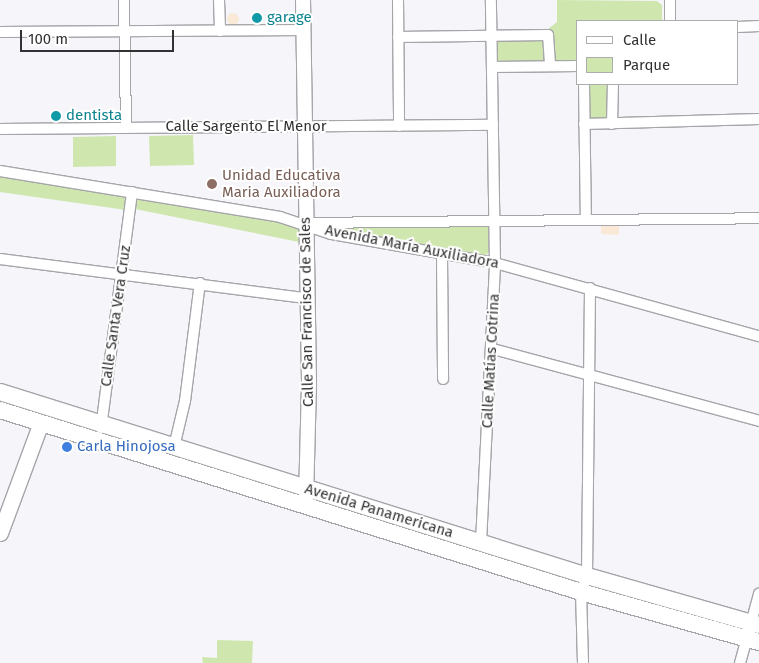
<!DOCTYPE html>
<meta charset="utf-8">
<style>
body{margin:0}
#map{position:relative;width:759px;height:663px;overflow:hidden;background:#f5f5fa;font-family:"Fira Sans",sans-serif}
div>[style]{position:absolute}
.commercial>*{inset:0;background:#fae9d7}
.round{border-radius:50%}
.green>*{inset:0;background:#cfe7af}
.roads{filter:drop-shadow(1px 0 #a5a5aa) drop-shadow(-1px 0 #a5a5aa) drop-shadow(0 1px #a5a5aa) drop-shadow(0 -1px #a5a5aa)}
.minor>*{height:10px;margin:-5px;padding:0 5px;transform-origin:5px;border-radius:5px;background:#fff}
.tertiary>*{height:14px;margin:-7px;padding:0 7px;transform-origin:7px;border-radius:7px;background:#fff}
.secondary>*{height:15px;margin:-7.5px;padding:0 7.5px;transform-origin:7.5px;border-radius:7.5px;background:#fff}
.primary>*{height:16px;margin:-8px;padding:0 8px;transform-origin:8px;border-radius:8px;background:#fff}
.dots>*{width:14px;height:14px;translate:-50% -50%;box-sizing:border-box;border:2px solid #fff;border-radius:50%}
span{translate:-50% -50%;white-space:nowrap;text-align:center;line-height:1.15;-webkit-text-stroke:4px #fff;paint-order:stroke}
.culture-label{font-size:15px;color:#0d838f}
.left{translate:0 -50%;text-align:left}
.street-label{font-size:15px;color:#323234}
.education-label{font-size:15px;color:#785e54}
.shop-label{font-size:15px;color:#366cbe}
.legend{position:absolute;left:576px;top:20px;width:162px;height:65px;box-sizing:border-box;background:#fff;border:1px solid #adadae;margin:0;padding:6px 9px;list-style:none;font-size:15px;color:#323234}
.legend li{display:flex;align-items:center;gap:10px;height:25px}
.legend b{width:25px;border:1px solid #adadae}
.scale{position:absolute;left:20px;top:30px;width:154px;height:22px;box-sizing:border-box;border:2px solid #323234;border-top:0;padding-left:6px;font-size:15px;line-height:18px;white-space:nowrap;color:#323234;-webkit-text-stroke:4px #fff;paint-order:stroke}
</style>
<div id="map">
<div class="commercial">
<i class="round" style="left:227px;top:13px;width:12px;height:12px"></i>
<i style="clip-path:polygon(601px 226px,619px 226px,619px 235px,601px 234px)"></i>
</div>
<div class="green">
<i style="clip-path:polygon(557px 0,657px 1px,662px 5px,662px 21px,578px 21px,578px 61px,555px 61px,548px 29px,557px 22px)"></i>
<i style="clip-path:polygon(544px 38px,544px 61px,495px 63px,493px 40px)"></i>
<i style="clip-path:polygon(588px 84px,609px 84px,607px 118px,588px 119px)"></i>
<i style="clip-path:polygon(193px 135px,194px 165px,150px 166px,149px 136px)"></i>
<i style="clip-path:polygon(116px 136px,116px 166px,73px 167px,73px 137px)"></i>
<i style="clip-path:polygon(0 176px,127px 196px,126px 210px,0 192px)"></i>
<i style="clip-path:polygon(140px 198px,300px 224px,299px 242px,135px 209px,136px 200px)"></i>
<i style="clip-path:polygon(488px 226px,490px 251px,485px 256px,344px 232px,342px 228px)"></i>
<i style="clip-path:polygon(110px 435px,298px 494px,297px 497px,109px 438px)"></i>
<i style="clip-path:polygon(320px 498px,576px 580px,574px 584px,319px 502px)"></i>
<i style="clip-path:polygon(217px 640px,253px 641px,252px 663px,203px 663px,202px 657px,217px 658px)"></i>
</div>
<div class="roads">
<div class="minor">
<i style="left:124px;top:0;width:128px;rotate:89.1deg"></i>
<i style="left:219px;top:0;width:31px;rotate:88deg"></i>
<i style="left:398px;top:0;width:126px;rotate:89.5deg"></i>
<i style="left:670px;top:0;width:21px;rotate:90deg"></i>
<i style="left:738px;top:27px;width:21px;rotate:-3deg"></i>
<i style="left:0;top:32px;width:304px;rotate:-0.4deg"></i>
<i style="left:398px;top:37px;width:150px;rotate:-0.8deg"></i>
<i style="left:548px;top:35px;width:31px;rotate:86deg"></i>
<i style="left:492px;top:67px;width:86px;rotate:-0.7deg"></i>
<i style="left:584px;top:84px;width:136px;rotate:89.2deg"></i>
<i style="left:584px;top:124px;width:175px;rotate:-1.6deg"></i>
<i style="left:612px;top:124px;width:40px;rotate:-88.6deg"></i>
<i style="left:0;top:129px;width:493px;rotate:-0.5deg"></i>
<i style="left:0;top:171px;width:284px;rotate:9.3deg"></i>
<i style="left:280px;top:217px;width:54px;rotate:18.4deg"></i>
<i style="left:331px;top:234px;width:167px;rotate:10deg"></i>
<i style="left:495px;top:263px;width:274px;rotate:15.5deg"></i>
<i style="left:306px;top:223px;width:453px;rotate:-0.6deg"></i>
<i style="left:442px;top:256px;width:123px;rotate:89.5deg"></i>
<i style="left:0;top:259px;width:308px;rotate:7.3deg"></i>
<i style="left:493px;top:349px;width:276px;rotate:15.1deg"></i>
<i style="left:101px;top:428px;width:238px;rotate:-82.5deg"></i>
<i style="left:174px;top:447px;width:47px;rotate:-76.6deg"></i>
<i style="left:185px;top:401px;width:119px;rotate:-82.8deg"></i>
<i style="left:481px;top:542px;width:279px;rotate:-87.1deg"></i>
<i style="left:495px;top:263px;width:263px;rotate:-90.9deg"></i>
<i style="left:583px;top:663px;width:71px;rotate:-91.6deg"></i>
<i style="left:581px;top:592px;width:17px;rotate:-69deg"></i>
<i style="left:587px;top:576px;width:288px;rotate:-89.4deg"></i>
<i style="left:740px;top:663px;width:72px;rotate:-74.6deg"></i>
</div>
<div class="tertiary">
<i style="left:303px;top:0;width:385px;rotate:89.1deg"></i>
<i style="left:309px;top:385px;width:112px;rotate:91.5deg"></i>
</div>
<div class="secondary">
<i style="left:0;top:533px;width:118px;rotate:-69.7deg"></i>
</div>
<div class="primary">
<i style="left:0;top:392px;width:615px;rotate:17.4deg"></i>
<i style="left:587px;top:576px;width:179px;rotate:15.9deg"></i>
<i style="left:0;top:410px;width:609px;rotate:17.39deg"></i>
<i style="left:581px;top:592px;width:185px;rotate:15.7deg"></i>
</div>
</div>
<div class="dots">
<i style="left:257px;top:18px;background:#0f9aa8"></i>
<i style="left:56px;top:116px;background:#0f9aa8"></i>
<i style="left:212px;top:184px;background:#8d6e63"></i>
<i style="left:67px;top:447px;background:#3f7fe0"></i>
</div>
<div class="culture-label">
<span class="left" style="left:267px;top:18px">garage</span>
<span class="left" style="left:66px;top:116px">dentista</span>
</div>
<div class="street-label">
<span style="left:246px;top:127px">Calle Sargento El Menor</span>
<span style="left:412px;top:247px;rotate:11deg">Avenida María Auxiliadora</span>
<span style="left:307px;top:312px;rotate:-91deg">Calle San Francisco de Sales</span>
<span style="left:116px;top:316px;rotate:-82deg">Calle Santa Vera Cruz</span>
<span style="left:491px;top:361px;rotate:-87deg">Calle Matías Cotrina</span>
<span style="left:379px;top:511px;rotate:17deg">Avenida Panamericana</span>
</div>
<div class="education-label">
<span class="left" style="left:222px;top:184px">Unidad Educativa<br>Maria Auxiliadora</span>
</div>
<div class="shop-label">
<span class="left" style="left:77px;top:447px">Carla Hinojosa</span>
</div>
<ul class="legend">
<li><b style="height:6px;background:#fff"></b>Calle</li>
<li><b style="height:14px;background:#cfe7af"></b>Parque</li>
</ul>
<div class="scale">100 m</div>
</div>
